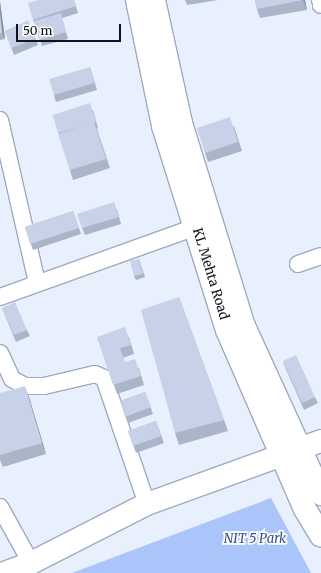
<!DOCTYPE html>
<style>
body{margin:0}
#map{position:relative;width:321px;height:573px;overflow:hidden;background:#e8effd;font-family:Merriweather,serif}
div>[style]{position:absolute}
.green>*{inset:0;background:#abc4f9}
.roads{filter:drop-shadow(1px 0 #a0aac0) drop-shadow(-1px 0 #a0aac0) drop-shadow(0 1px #a0aac0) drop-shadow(0 -1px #a0aac0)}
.street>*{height:16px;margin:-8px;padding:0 8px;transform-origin:8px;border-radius:8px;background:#fff}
.secondary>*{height:22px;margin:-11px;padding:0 11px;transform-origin:11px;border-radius:11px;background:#fff}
.wall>*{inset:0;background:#abb5c8}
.shaded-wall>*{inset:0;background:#8b93a2}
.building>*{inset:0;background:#c7d2e8}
span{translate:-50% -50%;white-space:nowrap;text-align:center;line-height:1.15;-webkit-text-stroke:3.5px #fff;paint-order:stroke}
.street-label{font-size:13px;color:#10131b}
.park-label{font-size:13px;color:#324d90;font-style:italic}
.scale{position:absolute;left:16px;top:24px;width:105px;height:18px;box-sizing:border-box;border:2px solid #10131b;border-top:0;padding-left:5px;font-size:12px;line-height:14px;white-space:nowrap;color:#10131b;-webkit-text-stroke:3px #fff;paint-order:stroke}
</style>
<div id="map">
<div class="green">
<i style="clip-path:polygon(271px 498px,311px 573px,72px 573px)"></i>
</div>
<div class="roads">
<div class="street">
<i style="left:320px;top:0;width:5px;rotate:79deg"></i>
<i style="left:0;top:120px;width:167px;rotate:77.2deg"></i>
<i style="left:298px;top:264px;width:24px;rotate:-19deg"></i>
<i style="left:0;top:297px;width:217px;rotate:-19.7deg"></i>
<i style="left:0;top:353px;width:29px;rotate:65deg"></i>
<i style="left:12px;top:379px;width:15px;rotate:28deg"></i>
<i style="left:25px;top:386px;width:19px"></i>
<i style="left:44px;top:386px;width:52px;rotate:-13.2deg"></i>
<i style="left:95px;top:374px;width:10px;rotate:24deg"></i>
<i style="left:104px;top:378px;width:133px;rotate:71.2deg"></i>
<i style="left:0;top:507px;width:64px;rotate:61deg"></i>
</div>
<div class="secondary">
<i style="left:137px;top:0;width:129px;rotate:78.3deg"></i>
<i style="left:163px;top:126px;width:214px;rotate:72.6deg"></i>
<i style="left:227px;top:330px;width:195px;rotate:66.5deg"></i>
<i style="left:305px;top:509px;width:31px;rotate:59deg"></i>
<i style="left:154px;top:0;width:126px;rotate:77.6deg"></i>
<i style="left:181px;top:123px;width:213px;rotate:72.8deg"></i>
<i style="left:244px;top:326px;width:185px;rotate:65.4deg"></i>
<i style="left:4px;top:573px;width:29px;rotate:-20deg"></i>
<i style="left:31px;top:563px;width:130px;rotate:-27deg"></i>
<i style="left:147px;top:504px;width:185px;rotate:-19.9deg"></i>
</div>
</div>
<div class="wall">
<i style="clip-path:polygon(38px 0,74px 0,78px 13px,62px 18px,68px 39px,42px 46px,36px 26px,33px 20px)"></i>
<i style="clip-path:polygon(185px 0,218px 0,187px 5px)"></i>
<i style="clip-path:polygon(255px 0,305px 0,307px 10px,260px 18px,257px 9px)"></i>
<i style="clip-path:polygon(0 2px,5px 39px,0 40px)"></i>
<i style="clip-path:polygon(28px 21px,38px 45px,14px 55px,5px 31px)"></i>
<i style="clip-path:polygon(90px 67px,97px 90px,56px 102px,54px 95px)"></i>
<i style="clip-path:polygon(93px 110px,98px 128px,97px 129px,110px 168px,73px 180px,53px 115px)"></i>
<i style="clip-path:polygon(234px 126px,242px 151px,208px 162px,205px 153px)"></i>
<i style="clip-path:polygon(117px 209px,121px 224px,85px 235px,82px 228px)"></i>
<i style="clip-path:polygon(73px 211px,81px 234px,33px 250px,25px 227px)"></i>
<i style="clip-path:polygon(139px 259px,145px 277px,136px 280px,134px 276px)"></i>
<i style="clip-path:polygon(179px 297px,228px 431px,179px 445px,175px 433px)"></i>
<i style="clip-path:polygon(2px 308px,27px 330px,30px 336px,16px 342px)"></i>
<i style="clip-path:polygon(97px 337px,129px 337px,134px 354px,123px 358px,125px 362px,139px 368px,144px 385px,117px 394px)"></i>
<i style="clip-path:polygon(283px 361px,315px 397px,318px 403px,304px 410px,285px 367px)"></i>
<i style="clip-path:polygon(145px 392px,153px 414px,128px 423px,120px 401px)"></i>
<i style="clip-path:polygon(0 393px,29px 397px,46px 454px,3px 467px,0 460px)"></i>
<i style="clip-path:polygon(156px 421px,164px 443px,136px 453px,128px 431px)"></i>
</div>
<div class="shaded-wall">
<i style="clip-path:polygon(303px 0,305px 0,307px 10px)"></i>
<i style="clip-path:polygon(0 2px,5px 39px,2px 33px,0 14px)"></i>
<i style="clip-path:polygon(25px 386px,29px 397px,46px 454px,42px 443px)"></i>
</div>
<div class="building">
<i style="clip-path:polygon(38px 0,74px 0,76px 6px,33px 20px,28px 3px)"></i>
<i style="clip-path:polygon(255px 0,303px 0,257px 9px)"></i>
<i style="clip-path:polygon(61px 13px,66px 32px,39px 40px,34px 21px)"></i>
<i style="clip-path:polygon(0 14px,2px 33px,0 33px)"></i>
<i style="clip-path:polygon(28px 21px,35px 39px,11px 48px,5px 31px)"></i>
<i style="clip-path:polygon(90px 67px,94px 83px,54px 95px,49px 79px)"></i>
<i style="clip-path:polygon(90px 103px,96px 122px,58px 133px,53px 115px)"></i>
<i style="clip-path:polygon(230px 117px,238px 142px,205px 153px,197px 128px)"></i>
<i style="clip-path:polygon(94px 122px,106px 159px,70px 170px,58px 134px)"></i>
<i style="clip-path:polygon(114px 202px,119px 217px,82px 228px,77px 214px)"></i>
<i style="clip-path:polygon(73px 211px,79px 228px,30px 244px,25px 227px)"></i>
<i style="clip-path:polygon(139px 259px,143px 274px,134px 276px,130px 261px)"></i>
<i style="clip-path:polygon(179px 297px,224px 420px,175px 433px,141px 310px)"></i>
<i style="clip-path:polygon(15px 302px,27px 330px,14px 335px,2px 308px)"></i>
<i style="clip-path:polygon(125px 327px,131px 345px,120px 348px,125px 362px,135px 359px,141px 376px,113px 385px,97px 337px)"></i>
<i style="clip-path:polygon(296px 355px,315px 397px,302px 403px,283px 361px)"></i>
<i style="clip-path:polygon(25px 386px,42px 443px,0 455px,0 393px)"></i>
<i style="clip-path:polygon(145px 392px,151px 407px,125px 417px,120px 401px)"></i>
<i style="clip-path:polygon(156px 421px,161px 436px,133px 446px,128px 431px)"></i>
</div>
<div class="street-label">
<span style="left:210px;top:274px;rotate:73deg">KL Mehta Road</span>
</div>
<div class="park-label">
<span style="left:255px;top:539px">NIT 5 Park</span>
</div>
<div class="scale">50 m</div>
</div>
